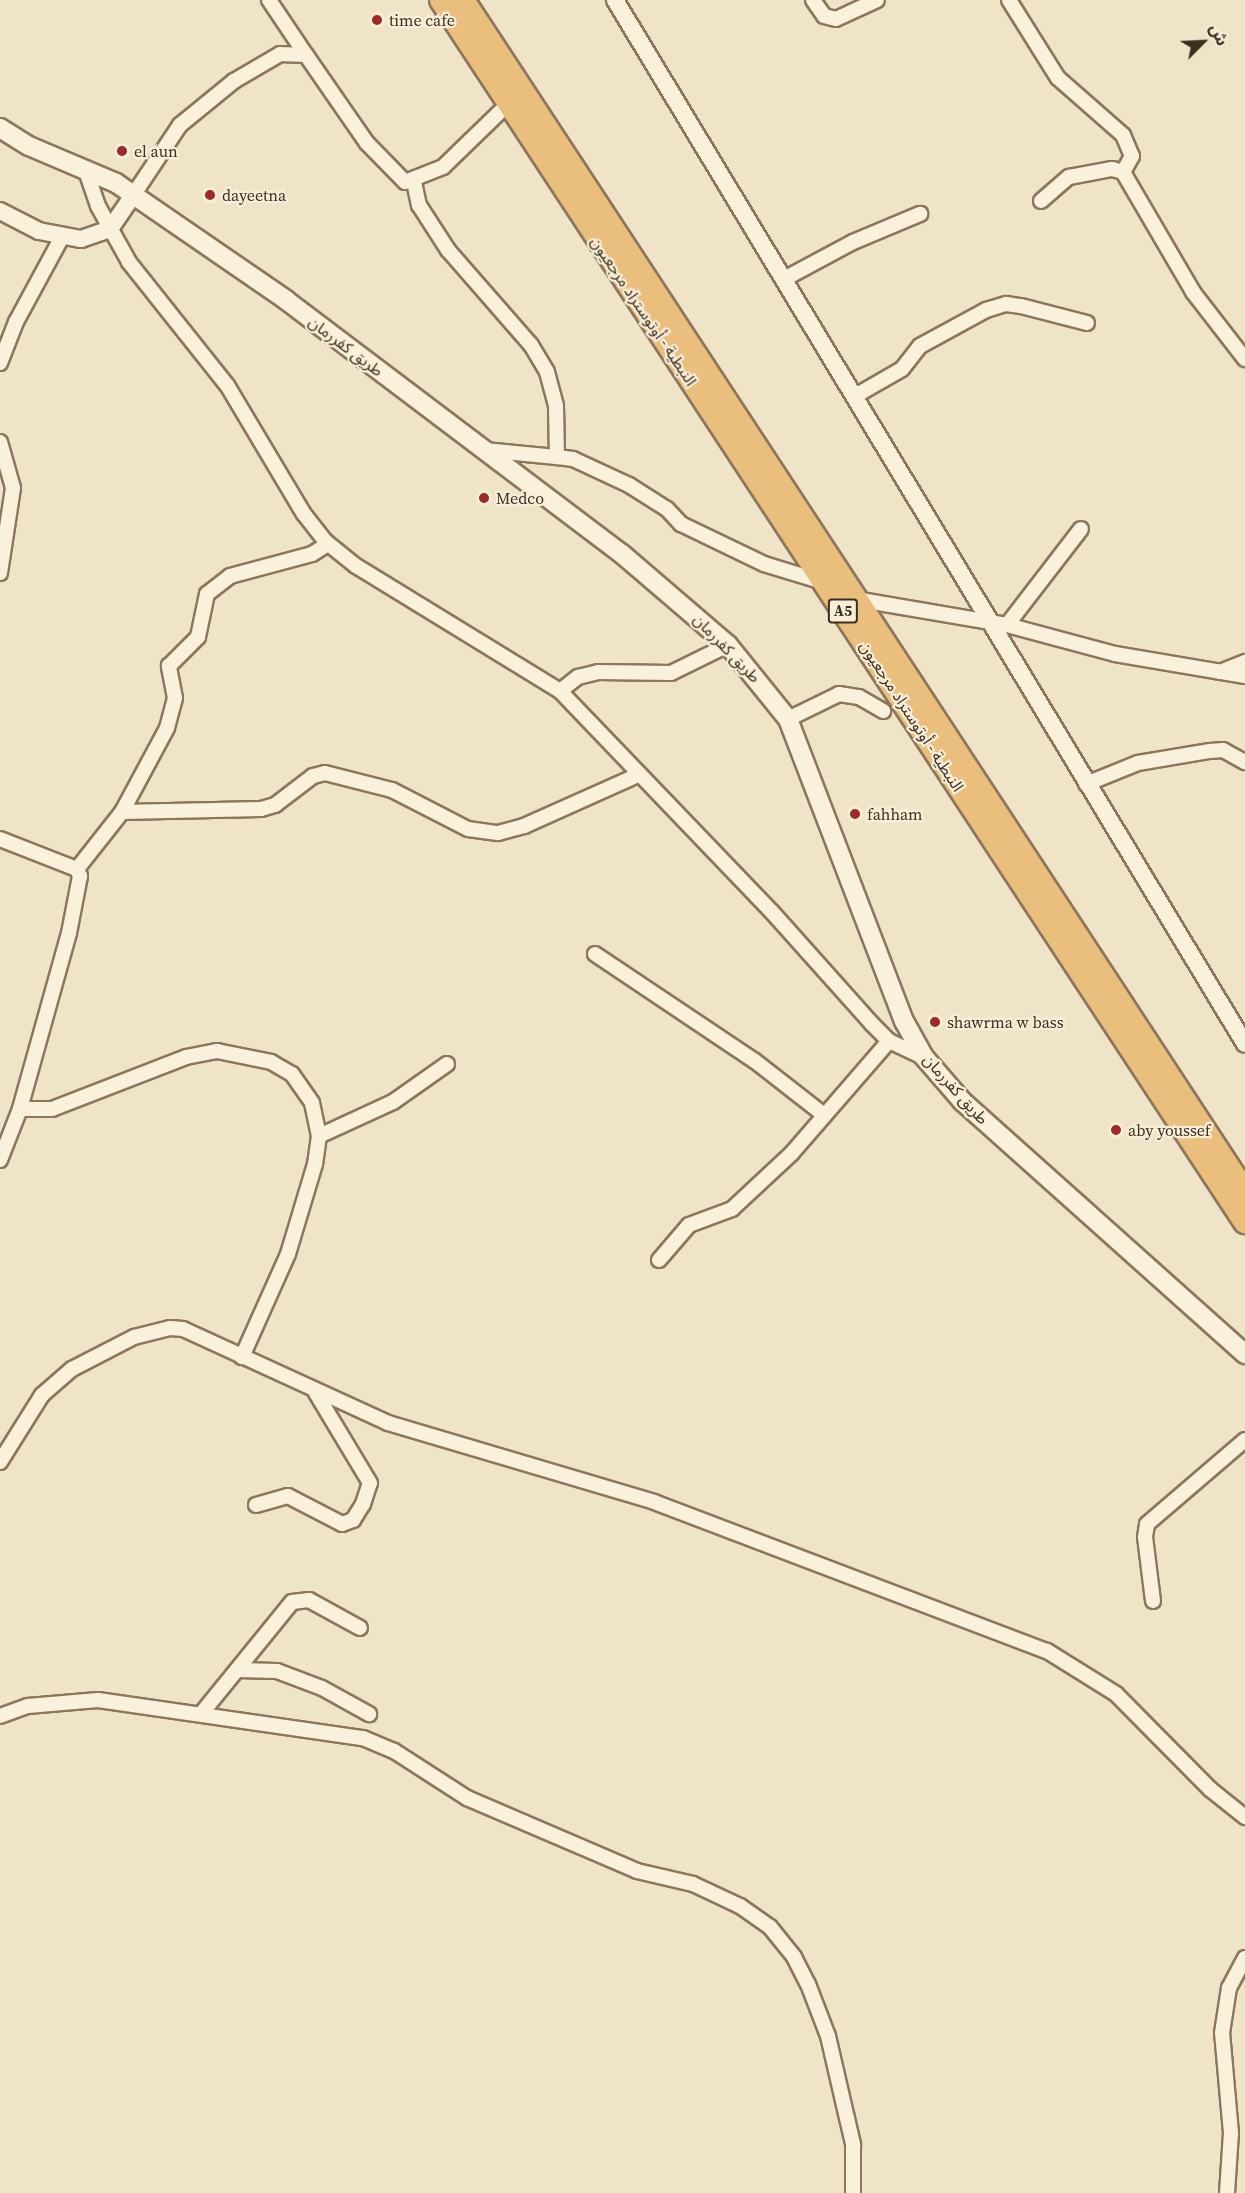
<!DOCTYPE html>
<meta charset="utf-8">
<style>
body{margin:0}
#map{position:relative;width:1245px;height:2193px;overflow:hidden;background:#f0e4c8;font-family:"Source Serif 4","Noto Sans Arabic",serif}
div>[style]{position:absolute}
.roads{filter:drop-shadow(2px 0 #8d765c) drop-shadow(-2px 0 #8d765c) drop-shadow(0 2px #8d765c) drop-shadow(0 -2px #8d765c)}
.minor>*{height:14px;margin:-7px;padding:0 7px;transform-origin:7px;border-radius:7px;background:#faf1dc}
.tertiary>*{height:16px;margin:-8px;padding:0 8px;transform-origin:8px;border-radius:8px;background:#faf1dc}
.secondary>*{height:18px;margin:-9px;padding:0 9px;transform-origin:9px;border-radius:9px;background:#faf1dc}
.trunk>*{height:22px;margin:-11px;padding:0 11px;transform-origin:11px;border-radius:11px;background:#eabe7c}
.dots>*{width:16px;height:16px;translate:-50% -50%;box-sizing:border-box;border:3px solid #f7eed8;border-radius:50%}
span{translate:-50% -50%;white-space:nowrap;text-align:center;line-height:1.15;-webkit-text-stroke:4.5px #f7eed8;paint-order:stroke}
.shield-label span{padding:2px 4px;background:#f7eed8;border:2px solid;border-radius:4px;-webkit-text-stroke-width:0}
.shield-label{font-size:15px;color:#3d2e20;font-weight:700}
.poi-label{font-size:16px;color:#3d2e20}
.left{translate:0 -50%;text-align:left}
.street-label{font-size:16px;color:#3d2e20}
.north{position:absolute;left:1173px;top:12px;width:60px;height:60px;-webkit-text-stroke:4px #f7eed8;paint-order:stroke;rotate:66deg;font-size:16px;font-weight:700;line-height:24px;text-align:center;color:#3d2e20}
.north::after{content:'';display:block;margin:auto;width:21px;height:27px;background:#3d2e20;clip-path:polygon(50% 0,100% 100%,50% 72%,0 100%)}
</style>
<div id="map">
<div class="roads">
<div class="minor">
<i style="left:269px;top:0;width:66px;rotate:56.1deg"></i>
<i style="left:813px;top:0;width:19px;rotate:55deg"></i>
<i style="left:824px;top:16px;width:12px;rotate:14deg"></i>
<i style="left:836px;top:19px;width:45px;rotate:-24.9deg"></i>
<i style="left:1009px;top:0;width:92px;rotate:57.9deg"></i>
<i style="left:1058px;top:78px;width:86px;rotate:41.2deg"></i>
<i style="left:1123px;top:135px;width:23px;rotate:67deg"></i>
<i style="left:1132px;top:156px;width:18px;rotate:119deg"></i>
<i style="left:85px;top:168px;width:40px;rotate:71.1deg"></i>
<i style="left:98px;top:206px;width:64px;rotate:61deg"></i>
<i style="left:129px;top:262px;width:157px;rotate:51.5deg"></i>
<i style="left:227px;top:385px;width:150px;rotate:59.2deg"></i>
<i style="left:304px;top:514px;width:34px;rotate:52deg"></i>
<i style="left:325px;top:541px;width:40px;rotate:39deg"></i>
<i style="left:356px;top:566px;width:239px;rotate:31.5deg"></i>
<i style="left:560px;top:691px;width:306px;rotate:46.2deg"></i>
<i style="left:772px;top:912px;width:150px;rotate:48.2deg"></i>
<i style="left:872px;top:1024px;width:24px;rotate:45deg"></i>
<i style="left:889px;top:1041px;width:38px;rotate:25deg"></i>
<i style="left:414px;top:182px;width:24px;rotate:78deg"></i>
<i style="left:419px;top:205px;width:54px;rotate:57.2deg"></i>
<i style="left:448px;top:250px;width:126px;rotate:48.9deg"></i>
<i style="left:531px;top:345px;width:31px;rotate:59deg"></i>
<i style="left:547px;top:372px;width:35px;rotate:75deg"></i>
<i style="left:556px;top:406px;width:51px;rotate:88.9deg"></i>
<i style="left:557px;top:457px;width:16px;rotate:7deg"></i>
<i style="left:573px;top:459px;width:62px;rotate:24.9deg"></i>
<i style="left:629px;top:485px;width:45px;rotate:32.3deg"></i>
<i style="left:667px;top:509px;width:21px;rotate:47deg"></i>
<i style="left:681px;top:524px;width:92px;rotate:25.7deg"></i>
<i style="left:764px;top:564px;width:62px;rotate:17deg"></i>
<i style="left:134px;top:194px;width:83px;rotate:-56.3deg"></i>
<i style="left:180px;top:125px;width:70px;rotate:-39.2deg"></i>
<i style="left:234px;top:81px;width:53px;rotate:-30.4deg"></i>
<i style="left:280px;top:54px;width:26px;rotate:2deg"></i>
<i style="left:306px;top:55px;width:107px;rotate:55.3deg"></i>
<i style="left:367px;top:143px;width:54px;rotate:45.7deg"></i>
<i style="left:405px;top:182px;width:41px;rotate:-21.5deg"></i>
<i style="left:443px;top:167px;width:92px;rotate:-44.1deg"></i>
<i style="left:1041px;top:201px;width:37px;rotate:-41deg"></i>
<i style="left:1069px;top:177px;width:44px;rotate:-10.5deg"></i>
<i style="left:1112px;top:169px;width:11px;rotate:15deg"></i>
<i style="left:1123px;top:172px;width:139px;rotate:59.7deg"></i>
<i style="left:1193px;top:292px;width:85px;rotate:52.2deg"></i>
<i style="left:784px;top:279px;width:78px;rotate:-28.2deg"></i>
<i style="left:853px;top:242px;width:73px;rotate:-22.7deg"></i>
<i style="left:0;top:363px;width:44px;rotate:-68.7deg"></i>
<i style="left:16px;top:322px;width:97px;rotate:-61.6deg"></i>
<i style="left:855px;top:396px;width:54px;rotate:-29.9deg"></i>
<i style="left:902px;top:369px;width:29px;rotate:-52deg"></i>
<i style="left:920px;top:346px;width:75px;rotate:-28.6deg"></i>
<i style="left:986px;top:310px;width:21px;rotate:-17deg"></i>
<i style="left:1006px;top:304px;width:15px;rotate:8deg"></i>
<i style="left:1021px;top:306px;width:68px;rotate:14.4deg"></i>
<i style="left:0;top:442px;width:48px;rotate:74.2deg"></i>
<i style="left:13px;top:488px;width:86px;rotate:98.7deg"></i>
<i style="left:484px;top:450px;width:73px;rotate:5.5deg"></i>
<i style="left:855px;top:599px;width:154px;rotate:9.7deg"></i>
<i style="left:1007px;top:625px;width:112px;rotate:15deg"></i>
<i style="left:1115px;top:654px;width:132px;rotate:9.6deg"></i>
<i style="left:1007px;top:625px;width:121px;rotate:-52.4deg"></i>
<i style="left:1220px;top:672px;width:27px;rotate:-22deg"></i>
<i style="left:560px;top:691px;width:23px;rotate:-38deg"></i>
<i style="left:578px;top:677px;width:21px;rotate:-14deg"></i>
<i style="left:598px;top:672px;width:73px;rotate:0.8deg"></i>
<i style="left:671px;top:673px;width:64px;rotate:-26.2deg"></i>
<i style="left:788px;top:719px;width:57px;rotate:-26.1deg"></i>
<i style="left:839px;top:694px;width:20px;rotate:9deg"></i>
<i style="left:859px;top:697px;width:28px;rotate:30deg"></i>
<i style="left:1086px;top:784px;width:56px;rotate:-22deg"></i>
<i style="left:1138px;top:763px;width:73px;rotate:-9.5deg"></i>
<i style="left:1210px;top:751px;width:13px;rotate:-4deg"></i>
<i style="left:1223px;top:750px;width:25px;rotate:29deg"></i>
<i style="left:122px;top:812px;width:139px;rotate:-1.2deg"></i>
<i style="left:261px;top:809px;width:15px;rotate:-16deg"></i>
<i style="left:275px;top:805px;width:48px;rotate:-37.3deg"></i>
<i style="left:313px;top:776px;width:12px;rotate:-14deg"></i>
<i style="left:325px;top:773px;width:69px;rotate:14.2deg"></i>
<i style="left:392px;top:790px;width:85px;rotate:27.2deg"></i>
<i style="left:468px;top:829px;width:30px;rotate:8deg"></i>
<i style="left:498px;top:833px;width:27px;rotate:-15deg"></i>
<i style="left:524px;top:826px;width:125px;rotate:-24.1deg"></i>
<i style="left:0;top:839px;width:83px;rotate:21.3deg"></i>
<i style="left:77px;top:869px;width:8px;rotate:67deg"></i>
<i style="left:80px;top:876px;width:58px;rotate:100.9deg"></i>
<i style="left:69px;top:933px;width:183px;rotate:105.6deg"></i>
<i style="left:20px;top:1109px;width:32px"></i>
<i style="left:52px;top:1109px;width:144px;rotate:-21.2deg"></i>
<i style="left:186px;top:1057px;width:32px;rotate:-11deg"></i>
<i style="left:217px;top:1051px;width:55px;rotate:11.5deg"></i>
<i style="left:271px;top:1062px;width:24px;rotate:30deg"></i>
<i style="left:292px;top:1074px;width:35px;rotate:55deg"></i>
<i style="left:312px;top:1103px;width:34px;rotate:78deg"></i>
<i style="left:319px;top:1136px;width:28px;rotate:98deg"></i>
<i style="left:315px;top:1164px;width:94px;rotate:106.7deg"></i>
<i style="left:288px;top:1254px;width:113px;rotate:114.1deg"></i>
<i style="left:77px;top:869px;width:73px;rotate:-51.7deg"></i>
<i style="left:122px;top:812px;width:95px;rotate:-61.8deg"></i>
<i style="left:167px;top:728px;width:31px;rotate:-75deg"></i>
<i style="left:175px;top:698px;width:33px;rotate:-101deg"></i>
<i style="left:169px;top:666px;width:41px;rotate:-45deg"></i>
<i style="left:198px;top:637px;width:44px;rotate:-78.2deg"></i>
<i style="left:207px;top:594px;width:29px;rotate:-38deg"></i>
<i style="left:230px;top:576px;width:85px;rotate:-15deg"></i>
<i style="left:312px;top:554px;width:19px;rotate:-32deg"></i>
<i style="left:595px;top:954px;width:192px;rotate:33.8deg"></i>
<i style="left:755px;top:1061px;width:88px;rotate:38deg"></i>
<i style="left:319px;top:1136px;width:81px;rotate:-24.7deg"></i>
<i style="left:393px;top:1102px;width:66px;rotate:-35.1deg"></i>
<i style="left:0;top:1160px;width:55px;rotate:-68.6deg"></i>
<i style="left:659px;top:1260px;width:46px;rotate:-49.4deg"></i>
<i style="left:689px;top:1225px;width:46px;rotate:-20.4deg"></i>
<i style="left:732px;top:1209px;width:82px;rotate:-43deg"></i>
<i style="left:792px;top:1153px;width:148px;rotate:-49.1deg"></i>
<i style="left:0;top:1462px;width:79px;rotate:-57.9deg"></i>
<i style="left:42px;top:1395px;width:40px;rotate:-41deg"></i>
<i style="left:72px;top:1369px;width:70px;rotate:-27.3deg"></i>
<i style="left:134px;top:1337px;width:37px;rotate:-14deg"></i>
<i style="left:170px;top:1328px;width:13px;rotate:4deg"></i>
<i style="left:183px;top:1329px;width:226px;rotate:24.6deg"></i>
<i style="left:388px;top:1423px;width:277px;rotate:16.5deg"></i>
<i style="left:654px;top:1502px;width:420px;rotate:20.8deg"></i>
<i style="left:1047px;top:1651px;width:81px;rotate:31.9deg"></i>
<i style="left:1116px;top:1694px;width:134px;rotate:45.3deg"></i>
<i style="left:1210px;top:1789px;width:45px;rotate:38.7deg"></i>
<i style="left:256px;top:1505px;width:33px;rotate:-16deg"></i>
<i style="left:288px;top:1496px;width:61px;rotate:27.4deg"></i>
<i style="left:342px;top:1524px;width:12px;rotate:-20deg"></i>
<i style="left:353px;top:1520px;width:19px;rotate:-58deg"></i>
<i style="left:363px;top:1504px;width:22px;rotate:-72deg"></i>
<i style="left:370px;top:1483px;width:105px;rotate:-121deg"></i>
<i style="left:1153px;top:1601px;width:64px;rotate:-97.1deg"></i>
<i style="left:1145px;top:1537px;width:13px;rotate:-81deg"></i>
<i style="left:1147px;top:1524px;width:129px;rotate:-40.6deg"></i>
<i style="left:237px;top:1670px;width:40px;rotate:1.4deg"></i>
<i style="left:277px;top:1671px;width:48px;rotate:20.7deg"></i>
<i style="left:322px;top:1688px;width:54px;rotate:29deg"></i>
<i style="left:201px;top:1714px;width:144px;rotate:-50.9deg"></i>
<i style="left:292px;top:1602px;width:17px;rotate:-7deg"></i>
<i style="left:309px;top:1600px;width:58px;rotate:28.8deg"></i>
<i style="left:0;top:1716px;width:30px;rotate:-20deg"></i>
<i style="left:28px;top:1706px;width:70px;rotate:-4.9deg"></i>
<i style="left:98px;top:1700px;width:268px;rotate:8.2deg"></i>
<i style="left:363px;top:1738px;width:34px;rotate:23deg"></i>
<i style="left:394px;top:1751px;width:87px;rotate:32.8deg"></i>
<i style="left:467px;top:1798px;width:185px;rotate:23.2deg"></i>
<i style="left:637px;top:1871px;width:57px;rotate:13.1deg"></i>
<i style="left:693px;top:1884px;width:52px;rotate:25.1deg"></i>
<i style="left:740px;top:1906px;width:37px;rotate:35deg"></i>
<i style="left:770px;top:1927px;width:38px;rotate:51deg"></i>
<i style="left:794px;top:1957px;width:30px;rotate:63deg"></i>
<i style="left:808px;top:1984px;width:56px;rotate:69deg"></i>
<i style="left:828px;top:2036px;width:84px;rotate:77deg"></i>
<i style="left:847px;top:2118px;width:28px;rotate:77deg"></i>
<i style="left:853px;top:2145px;width:48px;rotate:90deg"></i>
<i style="left:1227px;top:2193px;width:60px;rotate:-86.2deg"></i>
<i style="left:1231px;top:2133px;width:100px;rotate:-95.1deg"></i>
<i style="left:1222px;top:2033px;width:46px;rotate:-81.2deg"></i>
<i style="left:1229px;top:1988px;width:34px;rotate:-62deg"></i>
</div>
<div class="tertiary">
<i style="left:615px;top:0;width:1219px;rotate:58.89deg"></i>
<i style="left:0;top:211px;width:44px;rotate:27.1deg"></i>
<i style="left:39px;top:231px;width:43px;rotate:10.8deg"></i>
<i style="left:81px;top:239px;width:31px;rotate:-19deg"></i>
<i style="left:110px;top:229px;width:42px;rotate:-55.6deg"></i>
</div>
<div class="secondary">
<i style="left:0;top:128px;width:34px;rotate:32deg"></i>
<i style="left:29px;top:146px;width:95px;rotate:23deg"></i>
<i style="left:116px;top:183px;width:206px;rotate:34.5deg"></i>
<i style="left:286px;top:300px;width:421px;rotate:37.1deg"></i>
<i style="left:622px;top:554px;width:140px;rotate:40.6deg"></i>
<i style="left:728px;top:645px;width:95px;rotate:51deg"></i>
<i style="left:788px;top:719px;width:324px;rotate:69deg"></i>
<i style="left:904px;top:1021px;width:41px;rotate:60.9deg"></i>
<i style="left:924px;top:1057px;width:58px;rotate:49.2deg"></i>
<i style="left:962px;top:1101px;width:380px;rotate:41.8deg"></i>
</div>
<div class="trunk">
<i style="left:441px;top:0;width:1463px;rotate:56.66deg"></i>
<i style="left:463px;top:0;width:1426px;rotate:56.73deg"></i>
</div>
</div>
<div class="dots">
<i style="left:377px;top:20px;background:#9e2a2b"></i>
<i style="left:122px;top:151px;background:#9e2a2b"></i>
<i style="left:210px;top:195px;background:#9e2a2b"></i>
<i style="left:484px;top:498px;background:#9e2a2b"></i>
<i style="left:855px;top:814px;background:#9e2a2b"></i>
<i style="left:935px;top:1022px;background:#9e2a2b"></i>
<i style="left:1116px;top:1130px;background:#9e2a2b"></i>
</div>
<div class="shield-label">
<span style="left:843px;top:611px">A5</span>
</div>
<div class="poi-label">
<span class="left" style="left:389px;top:20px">time cafe</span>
<span class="left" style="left:134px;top:151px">el aun</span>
<span class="left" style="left:222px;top:195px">dayeetna</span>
<span class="left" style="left:496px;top:498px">Medco</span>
<span class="left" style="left:867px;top:814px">fahham</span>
<span class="left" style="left:947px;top:1022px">shawrma w bass</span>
<span class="left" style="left:1128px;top:1130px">aby youssef</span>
</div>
<div class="street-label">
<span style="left:644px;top:311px;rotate:56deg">النبطية - أوتوستراد مرجعيون</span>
<span style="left:346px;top:346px;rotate:37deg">طريق كفررمان</span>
<span style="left:727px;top:648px;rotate:46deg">طريق كفررمان</span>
<span style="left:912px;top:716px;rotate:57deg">النبطية - أوتوستراد مرجعيون</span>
<span style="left:956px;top:1089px;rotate:48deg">طريق كفررمان</span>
</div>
<div class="north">ش</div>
</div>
